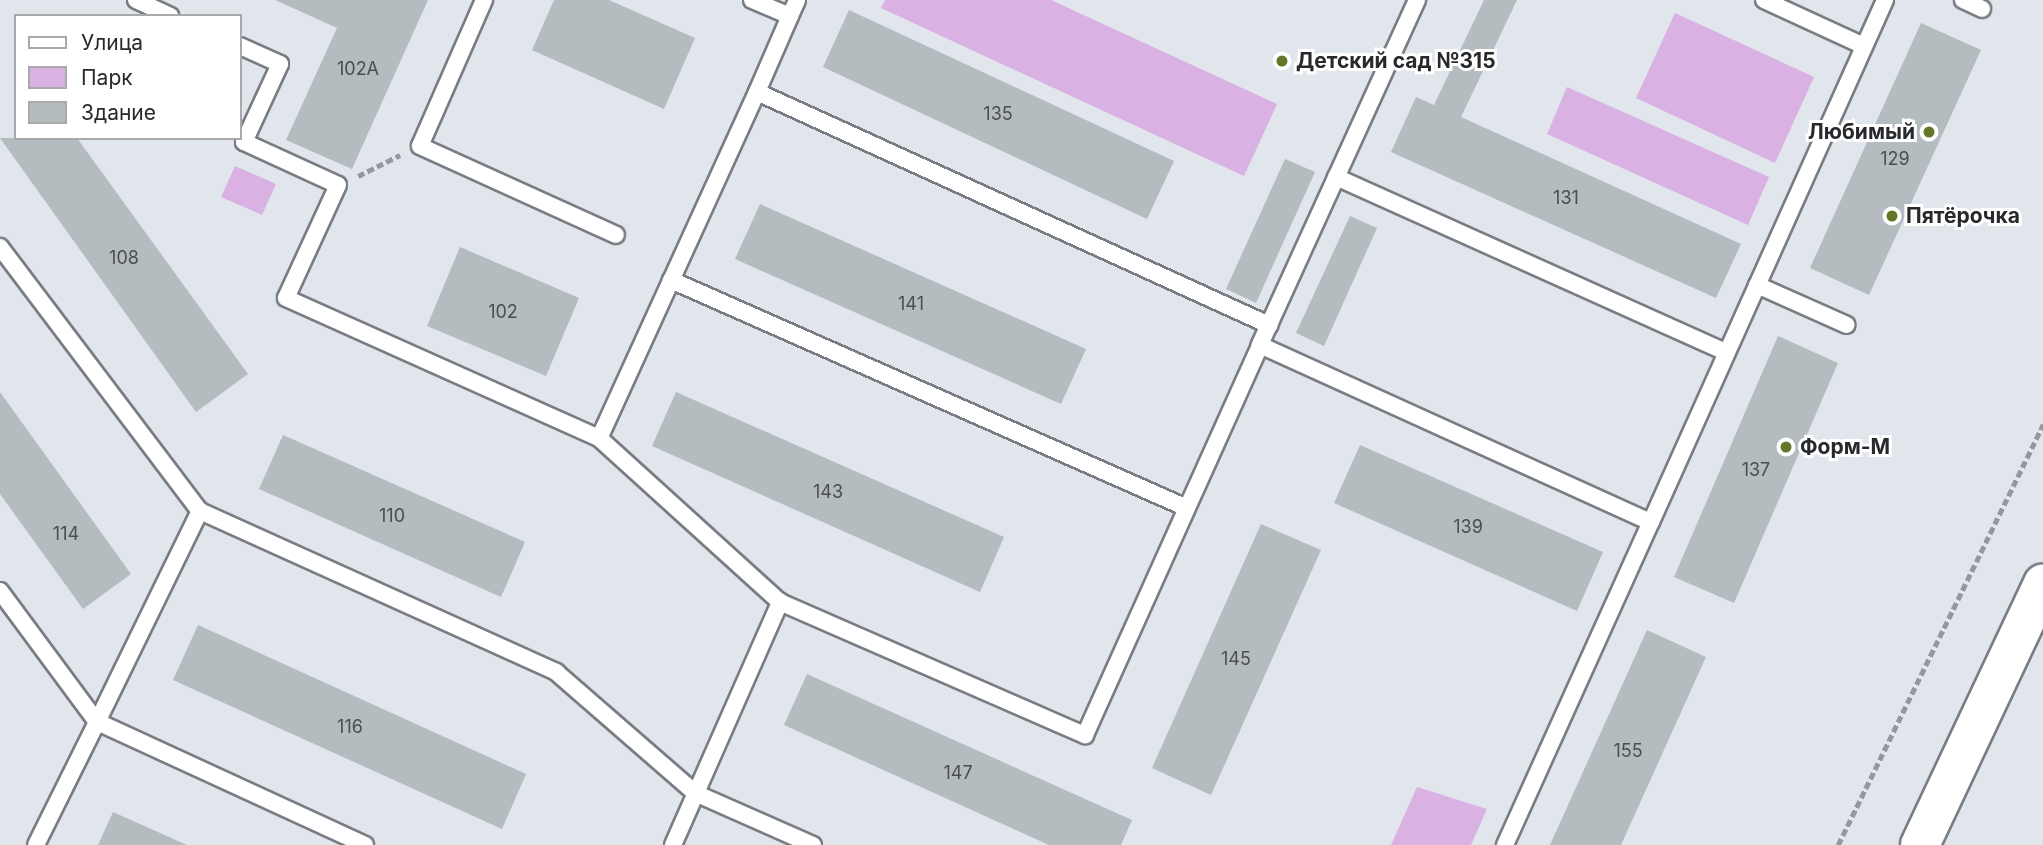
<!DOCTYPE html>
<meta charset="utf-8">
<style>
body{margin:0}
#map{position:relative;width:2043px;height:845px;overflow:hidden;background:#e1e5ec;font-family:Inter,sans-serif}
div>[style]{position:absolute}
.green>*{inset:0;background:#dab1e3}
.building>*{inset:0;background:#b4bcc0}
.path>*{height:4.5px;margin-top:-2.25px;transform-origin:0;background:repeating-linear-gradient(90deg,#95979d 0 7px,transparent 0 10.5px)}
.roads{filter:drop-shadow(2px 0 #797d83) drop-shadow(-2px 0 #797d83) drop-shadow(0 2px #797d83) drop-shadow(0 -2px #797d83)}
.lane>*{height:16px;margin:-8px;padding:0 8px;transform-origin:8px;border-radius:8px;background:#fff}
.secondary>*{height:38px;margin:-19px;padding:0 19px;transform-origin:19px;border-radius:19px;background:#fff}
.dots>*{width:19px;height:19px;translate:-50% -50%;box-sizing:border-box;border:4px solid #fff;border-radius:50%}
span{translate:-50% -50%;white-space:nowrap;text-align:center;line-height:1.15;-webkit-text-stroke:6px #fff;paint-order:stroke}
.number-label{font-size:18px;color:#4b4e51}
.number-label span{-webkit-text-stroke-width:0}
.poi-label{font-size:21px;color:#28292c;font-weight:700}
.left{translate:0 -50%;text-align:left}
.right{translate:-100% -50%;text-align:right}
.legend{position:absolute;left:14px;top:14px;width:228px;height:126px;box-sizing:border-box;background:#fff;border:2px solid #a9a9ab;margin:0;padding:9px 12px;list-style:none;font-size:21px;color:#28292c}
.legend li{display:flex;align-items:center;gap:14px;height:35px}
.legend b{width:35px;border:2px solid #a9a9ab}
</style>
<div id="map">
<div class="green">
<i style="clip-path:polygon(885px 0,1051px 0,1277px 104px,1244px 176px,881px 8px)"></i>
<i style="clip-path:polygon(1675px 13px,1814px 77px,1775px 163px,1636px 98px)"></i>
<i style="clip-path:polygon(1567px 87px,1769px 177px,1748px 225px,1547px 134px)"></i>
<i style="clip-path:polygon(235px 166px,276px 184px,262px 215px,221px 197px)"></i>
<i style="clip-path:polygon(1417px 787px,1487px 809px,1471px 845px,1391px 845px)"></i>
</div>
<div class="building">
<i style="clip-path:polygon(275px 0,428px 0,352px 169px,286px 140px,337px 28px)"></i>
<i style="clip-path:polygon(554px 0,609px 0,695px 38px,664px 109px,532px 50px)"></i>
<i style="clip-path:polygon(1484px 0,1517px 0,1461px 117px,1741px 244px,1716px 298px,1391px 152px,1416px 97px,1434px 105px)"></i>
<i style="clip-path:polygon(849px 10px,1174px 161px,1147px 219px,823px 67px)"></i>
<i style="clip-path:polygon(1921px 23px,1981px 50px,1869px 295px,1810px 268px)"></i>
<i style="clip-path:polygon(0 138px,77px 138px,248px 374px,196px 412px)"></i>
<i style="clip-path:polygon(1285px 159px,1315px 172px,1256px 303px,1226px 289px)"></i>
<i style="clip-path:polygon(760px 204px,1086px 349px,1061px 404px,735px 259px)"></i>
<i style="clip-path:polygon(1350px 216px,1377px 228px,1324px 346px,1296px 333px)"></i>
<i style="clip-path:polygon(460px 247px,579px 298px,546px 376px,427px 326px)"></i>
<i style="clip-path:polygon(1778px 336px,1838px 363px,1734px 603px,1674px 577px)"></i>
<i style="clip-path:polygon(0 392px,131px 574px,83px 609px,0 494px)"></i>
<i style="clip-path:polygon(676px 392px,1004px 537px,980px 592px,652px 446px)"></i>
<i style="clip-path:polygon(283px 435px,525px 542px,501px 597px,259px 489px)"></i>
<i style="clip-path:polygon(1360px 445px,1603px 552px,1577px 611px,1334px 503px)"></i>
<i style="clip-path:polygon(1261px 524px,1321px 550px,1211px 795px,1152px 768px)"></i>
<i style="clip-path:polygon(198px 625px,526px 774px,502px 829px,173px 680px)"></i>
<i style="clip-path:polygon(1647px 630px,1706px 657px,1621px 845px,1550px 845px)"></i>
<i style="clip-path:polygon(807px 674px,1132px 820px,1121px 845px,1049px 845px,784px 725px)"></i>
<i style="clip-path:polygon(113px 812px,187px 845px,98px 845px)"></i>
</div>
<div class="path">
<i style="left:358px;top:176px;width:47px;rotate:-26.6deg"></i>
<i style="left:1838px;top:845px;width:468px;rotate:-64deg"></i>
</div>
<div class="roads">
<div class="lane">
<i style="left:136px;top:0;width:38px;rotate:25deg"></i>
<i style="left:484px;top:0;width:159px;rotate:113.7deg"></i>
<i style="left:420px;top:146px;width:215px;rotate:24.4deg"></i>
<i style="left:752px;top:0;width:41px;rotate:22.8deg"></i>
<i style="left:790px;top:16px;width:83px;rotate:113.5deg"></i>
<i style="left:757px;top:92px;width:563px;rotate:24.47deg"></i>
<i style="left:1417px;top:0;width:379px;rotate:114.5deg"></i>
<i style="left:1260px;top:345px;width:429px;rotate:24.4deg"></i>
<i style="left:1651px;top:522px;width:572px;rotate:-65.85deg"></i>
<i style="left:1764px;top:0;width:110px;rotate:24.7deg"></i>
<i style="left:1963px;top:0;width:21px;rotate:25deg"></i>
<i style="left:790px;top:16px;width:17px;rotate:-66deg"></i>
<i style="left:240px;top:46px;width:44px;rotate:24.2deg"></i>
<i style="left:280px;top:64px;width:86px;rotate:114.8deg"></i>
<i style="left:244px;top:142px;width:103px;rotate:24.6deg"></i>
<i style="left:338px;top:185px;width:124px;rotate:114.7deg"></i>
<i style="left:286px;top:298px;width:343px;rotate:24.1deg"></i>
<i style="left:757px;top:92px;width:380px;rotate:114.5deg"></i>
<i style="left:599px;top:438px;width:244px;rotate:42.2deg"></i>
<i style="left:1336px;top:177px;width:427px;rotate:24.2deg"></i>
<i style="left:0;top:247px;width:331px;rotate:52.9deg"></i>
<i style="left:671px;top:280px;width:564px;rotate:23.84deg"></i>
<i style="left:1757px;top:285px;width:98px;rotate:24deg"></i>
<i style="left:0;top:591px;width:163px;rotate:53.5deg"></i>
<i style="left:97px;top:722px;width:137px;rotate:116.4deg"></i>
<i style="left:365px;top:845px;width:295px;rotate:-155.3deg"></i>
<i style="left:97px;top:722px;width:235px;rotate:-64deg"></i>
<i style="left:200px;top:511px;width:391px;rotate:24.3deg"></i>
<i style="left:556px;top:672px;width:184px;rotate:41deg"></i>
<i style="left:695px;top:793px;width:129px;rotate:23.8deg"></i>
<i style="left:673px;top:845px;width:266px;rotate:-66.2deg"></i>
<i style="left:780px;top:602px;width:333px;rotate:23.6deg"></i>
<i style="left:1085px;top:735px;width:427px;rotate:-65.8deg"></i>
<i style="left:1505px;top:845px;width:354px;rotate:-65.7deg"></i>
</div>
<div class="secondary">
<i style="left:1920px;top:845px;width:289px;rotate:-64.8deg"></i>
</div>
</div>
<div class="dots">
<i style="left:1282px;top:61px;background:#647726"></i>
<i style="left:1929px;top:132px;background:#647726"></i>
<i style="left:1892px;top:216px;background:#647726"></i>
<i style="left:1786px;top:447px;background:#647726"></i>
</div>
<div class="number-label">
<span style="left:358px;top:69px">102А</span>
<span style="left:998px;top:114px">135</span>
<span style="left:1895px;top:159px">129</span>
<span style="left:1566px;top:198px">131</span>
<span style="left:124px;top:258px">108</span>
<span style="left:911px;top:304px">141</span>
<span style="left:503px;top:312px">102</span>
<span style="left:1756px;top:470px">137</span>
<span style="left:828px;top:492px">143</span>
<span style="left:392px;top:516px">110</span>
<span style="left:1468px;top:527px">139</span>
<span style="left:66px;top:534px">114</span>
<span style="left:1236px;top:659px">145</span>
<span style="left:350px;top:727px">116</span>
<span style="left:1628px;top:751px">155</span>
<span style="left:958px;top:773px">147</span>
</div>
<div class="poi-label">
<span class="left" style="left:1296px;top:61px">Детский сад №315</span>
<span class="right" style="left:1915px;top:132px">Любимый</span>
<span class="left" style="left:1906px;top:216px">Пятёрочка</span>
<span class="left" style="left:1800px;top:447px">Форм-М</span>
</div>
<ul class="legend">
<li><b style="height:9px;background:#fff"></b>Улица</li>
<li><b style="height:19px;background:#dab1e3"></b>Парк</li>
<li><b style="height:19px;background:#b4bcc0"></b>Здание</li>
</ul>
</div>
